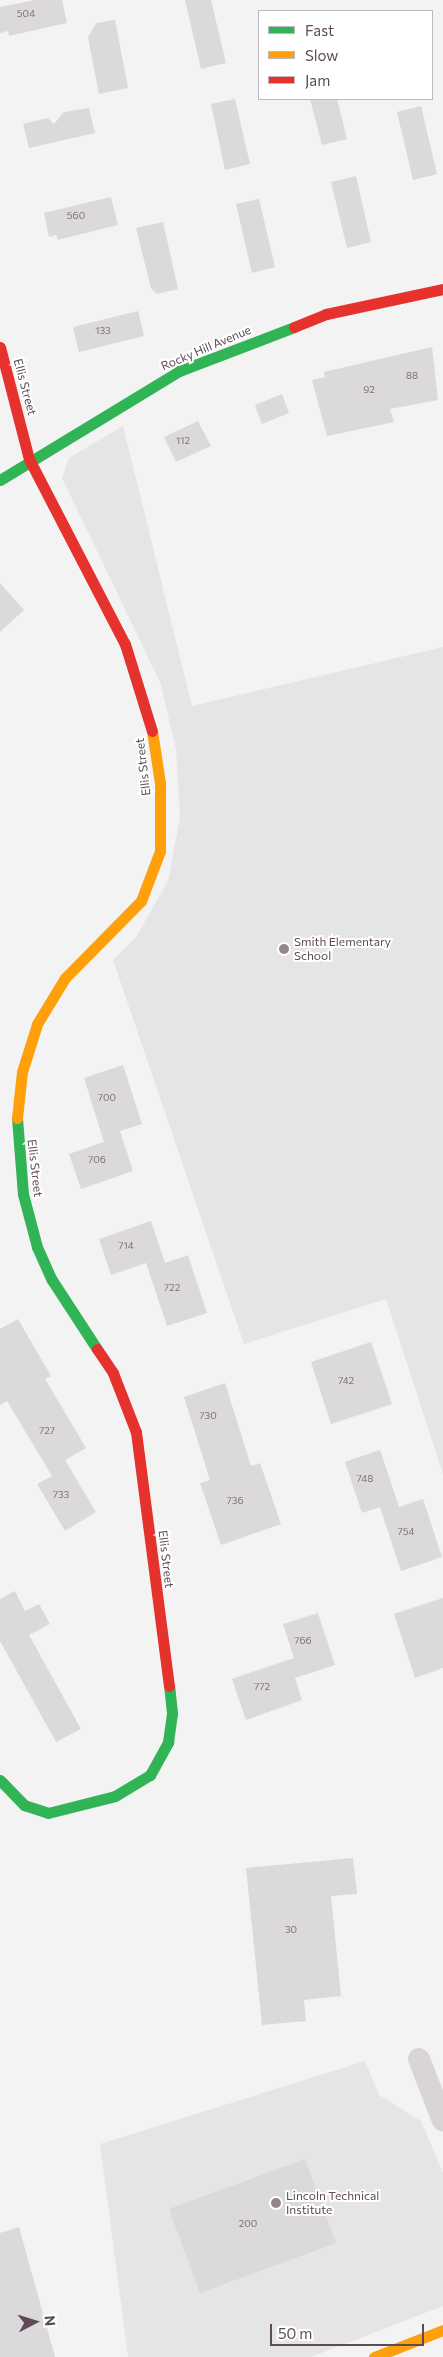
<!DOCTYPE html>
<style>
body{margin:0}
#map{position:relative;width:443px;height:2357px;overflow:hidden;background:#f3f3f3;font-family:Commissioner,sans-serif}
div>[style]{position:absolute}
.education>*{inset:0;background:#e4e5e4}
.building>*{inset:0;background:#dbd9da}
.street>*{height:22px;margin:-11px;padding:0 11px;transform-origin:11px;border-radius:11px;background:#d8d4d7}
.fast>*{height:11px;margin:-5.5px;padding:0 5.5px;transform-origin:5.5px;border-radius:5.5px;background:#30b455}
.slow>*{height:11px;margin:-5.5px;padding:0 5.5px;transform-origin:5.5px;border-radius:5.5px;background:#ff9f0a}
.jam>*{height:11px;margin:-5.5px;padding:0 5.5px;transform-origin:5.5px;border-radius:5.5px;background:#e5322d}
.dots>*{width:14px;height:14px;translate:-50% -50%;box-sizing:border-box;border:2px solid #fff;border-radius:50%}
span{translate:-50% -50%;white-space:nowrap;text-align:center;line-height:1.15;-webkit-text-stroke:4px #fff;paint-order:stroke}
.number-label{font-size:10px;color:#7f707b}
.number-label span{-webkit-text-stroke-width:0}
.street-label{font-size:12px;color:#5e4a59}
.poi-label{font-size:12px;color:#5e4a59}
.left{translate:0 -50%;text-align:left}
.legend{position:absolute;left:258px;top:10px;width:175px;height:90px;box-sizing:border-box;background:#fff;border:1px solid #bfb7bd;margin:0;padding:6px 9px;list-style:none;font-size:15px;color:#5e4a59}
.legend li{display:flex;align-items:center;gap:10px;height:25px}
.legend b{width:25px;border:1px solid #bfb7bd}
.north{position:absolute;left:10px;top:2297px;width:50px;height:50px;-webkit-text-stroke:4px #fff;paint-order:stroke;rotate:85deg;font-size:14px;font-weight:700;line-height:20px;text-align:center;color:#5e4a59}
.north::after{content:'';display:block;margin:auto;width:18px;height:22px;background:#5e4a59;clip-path:polygon(50% 0,100% 100%,50% 72%,0 100%)}
.scale{position:absolute;left:270px;top:2324px;width:154px;height:22px;box-sizing:border-box;border:2px solid #5e4a59;border-top:0;padding-left:6px;font-size:15px;line-height:18px;white-space:nowrap;color:#5e4a59;-webkit-text-stroke:4px #fff;paint-order:stroke}
</style>
<div id="map">
<div class="education">
<i style="clip-path:polygon(123px 426px,192px 706px,443px 647px,443px 1474px,386px 1299px,244px 1344px,113px 960px,136px 937px,168px 881px,180px 818px,176px 749px,160px 682px,62px 478px,69px 458px)"></i>
<i style="clip-path:polygon(365px 2061px,379px 2095px,421px 2121px,443px 2173px,443px 2306px,311px 2357px,128px 2357px,100px 2144px)"></i>
</div>
<div class="building">
<i style="clip-path:polygon(35px 0,62px 0,67px 23px,9px 36px,8px 31px,0 33px,0 7px)"></i>
<i style="clip-path:polygon(185px 0,211px 0,226px 63px,201px 69px)"></i>
<i style="clip-path:polygon(115px 20px,128px 88px,99px 94px,88px 37px,96px 23px)"></i>
<i style="clip-path:polygon(235px 99px,250px 164px,225px 170px,211px 104px)"></i>
<i style="clip-path:polygon(310px 99px,337px 99px,347px 139px,322px 145px)"></i>
<i style="clip-path:polygon(421px 106px,437px 174px,413px 180px,397px 112px)"></i>
<i style="clip-path:polygon(89px 108px,95px 133px,29px 148px,23px 124px,48px 118px,54px 124px,64px 112px)"></i>
<i style="clip-path:polygon(356px 176px,371px 242px,347px 248px,331px 182px)"></i>
<i style="clip-path:polygon(111px 197px,118px 225px,58px 240px,56px 235px,49px 237px,44px 213px)"></i>
<i style="clip-path:polygon(259px 199px,275px 267px,252px 273px,236px 204px)"></i>
<i style="clip-path:polygon(163px 222px,178px 289px,157px 294px,151px 288px,136px 228px)"></i>
<i style="clip-path:polygon(138px 311px,144px 336px,79px 352px,73px 327px)"></i>
<i style="clip-path:polygon(432px 347px,438px 400px,390px 409px,394px 422px,327px 436px,312px 380px,325px 377px,324px 372px)"></i>
<i style="clip-path:polygon(282px 394px,289px 413px,262px 424px,255px 405px)"></i>
<i style="clip-path:polygon(198px 421px,211px 446px,176px 462px,164px 437px)"></i>
<i style="clip-path:polygon(0 583px,24px 610px,0 632px)"></i>
<i style="clip-path:polygon(123px 1065px,142px 1124px,120px 1131px,133px 1171px,81px 1189px,69px 1154px,104px 1142px,84px 1078px)"></i>
<i style="clip-path:polygon(151px 1221px,165px 1263px,188px 1255px,207px 1313px,167px 1326px,146px 1263px,111px 1275px,99px 1239px)"></i>
<i style="clip-path:polygon(18px 1319px,51px 1376px,45px 1379px,86px 1448px,65px 1460px,96px 1512px,65px 1531px,37px 1484px,52px 1476px,7px 1401px,0 1405px,0 1329px)"></i>
<i style="clip-path:polygon(371px 1342px,392px 1404px,331px 1424px,311px 1362px)"></i>
<i style="clip-path:polygon(225px 1383px,251px 1466px,260px 1463px,281px 1524px,221px 1545px,200px 1483px,210px 1480px,184px 1397px)"></i>
<i style="clip-path:polygon(380px 1450px,399px 1507px,423px 1499px,442px 1557px,401px 1571px,380px 1507px,362px 1513px,345px 1462px)"></i>
<i style="clip-path:polygon(15px 1591px,25px 1611px,39px 1604px,50px 1624px,29px 1635px,81px 1729px,56px 1742px,0 1641px,0 1599px)"></i>
<i style="clip-path:polygon(443px 1598px,443px 1668px,415px 1678px,394px 1614px)"></i>
<i style="clip-path:polygon(318px 1613px,335px 1665px,295px 1678px,302px 1700px,246px 1720px,232px 1679px,294px 1658px,283px 1624px)"></i>
<i style="clip-path:polygon(353px 1858px,357px 1894px,331px 1896px,341px 1996px,304px 2000px,306px 2021px,262px 2025px,246px 1868px)"></i>
<i style="clip-path:polygon(305px 2159px,336px 2243px,200px 2293px,169px 2209px)"></i>
<i style="clip-path:polygon(19px 2227px,55px 2357px,0 2357px,0 2233px)"></i>
</div>
<div class="street">
<i style="left:419px;top:2059px;width:66px;rotate:68.8deg"></i>
</div>
<div class="fast">
<i style="left:0;top:480px;width:210px;rotate:-31.3deg"></i>
<i style="left:179px;top:371px;width:123px;rotate:-20.9deg"></i>
<i style="left:17px;top:1118px;width:76px;rotate:85.5deg"></i>
<i style="left:23px;top:1194px;width:55px;rotate:75.2deg"></i>
<i style="left:37px;top:1247px;width:36px;rotate:66deg"></i>
<i style="left:52px;top:1280px;width:82px;rotate:56.9deg"></i>
<i style="left:0;top:1780px;width:35px;rotate:46deg"></i>
<i style="left:24px;top:1805px;width:25px;rotate:18deg"></i>
<i style="left:48px;top:1813px;width:69px;rotate:-14.2deg"></i>
<i style="left:115px;top:1796px;width:41px;rotate:-31deg"></i>
<i style="left:150px;top:1775px;width:38px;rotate:-61deg"></i>
<i style="left:168px;top:1742px;width:29px;rotate:-82deg"></i>
<i style="left:172px;top:1713px;width:27px;rotate:-96deg"></i>
</div>
<div class="slow">
<i style="left:17px;top:1118px;width:46px;rotate:-83.8deg"></i>
<i style="left:22px;top:1072px;width:50px;rotate:-72.6deg"></i>
<i style="left:37px;top:1024px;width:54px;rotate:-58.7deg"></i>
<i style="left:65px;top:978px;width:108px;rotate:-45.4deg"></i>
<i style="left:141px;top:901px;width:53px;rotate:-69.2deg"></i>
<i style="left:160px;top:851px;width:68px;rotate:-90deg"></i>
<i style="left:160px;top:783px;width:53px;rotate:-98.7deg"></i>
<i style="left:374px;top:2357px;width:74px;rotate:-21.4deg"></i>
</div>
<div class="jam">
<i style="left:294px;top:327px;width:35px;rotate:-22deg"></i>
<i style="left:326px;top:314px;width:120px;rotate:-12.1deg"></i>
<i style="left:0;top:347px;width:116px;rotate:75.5deg"></i>
<i style="left:29px;top:459px;width:208px;rotate:62.6deg"></i>
<i style="left:125px;top:644px;width:91px;rotate:72.8deg"></i>
<i style="left:97px;top:1349px;width:29px;rotate:56deg"></i>
<i style="left:113px;top:1373px;width:63px;rotate:68.7deg"></i>
<i style="left:136px;top:1432px;width:256px;rotate:82.6deg"></i>
</div>
<div class="dots">
<i style="left:284px;top:949px;background:#92858f"></i>
<i style="left:276px;top:2203px;background:#92858f"></i>
</div>
<div class="number-label">
<span style="left:26px;top:14px">504</span>
<span style="left:76px;top:216px">560</span>
<span style="left:103px;top:331px">133</span>
<span style="left:412px;top:376px">88</span>
<span style="left:369px;top:390px">92</span>
<span style="left:183px;top:441px">112</span>
<span style="left:107px;top:1098px">700</span>
<span style="left:97px;top:1160px">706</span>
<span style="left:126px;top:1246px">714</span>
<span style="left:172px;top:1288px">722</span>
<span style="left:346px;top:1381px">742</span>
<span style="left:208px;top:1416px">730</span>
<span style="left:47px;top:1431px">727</span>
<span style="left:365px;top:1479px">748</span>
<span style="left:61px;top:1495px">733</span>
<span style="left:235px;top:1501px">736</span>
<span style="left:406px;top:1532px">754</span>
<span style="left:303px;top:1641px">766</span>
<span style="left:262px;top:1687px">772</span>
<span style="left:291px;top:1930px">30</span>
<span style="left:248px;top:2224px">200</span>
</div>
<div class="street-label">
<span style="left:206px;top:348px;rotate:-23deg">Rocky Hill Avenue</span>
<span style="left:25px;top:387px;rotate:75deg">Ellis Street</span>
<span style="left:143px;top:767px;rotate:-97deg">Ellis Street</span>
<span style="left:35px;top:1168px;rotate:83deg">Ellis Street</span>
<span style="left:166px;top:1559px;rotate:83deg">Ellis Street</span>
</div>
<div class="poi-label">
<span class="left" style="left:294px;top:949px">Smith Elementary<br>School</span>
<span class="left" style="left:286px;top:2203px">Lincoln Technical<br>Institute</span>
</div>
<ul class="legend">
<li><b style="height:6px;background:#30b455"></b>Fast</li>
<li><b style="height:6px;background:#ff9f0a"></b>Slow</li>
<li><b style="height:6px;background:#e5322d"></b>Jam</li>
</ul>
<div class="north">N</div>
<div class="scale">50 m</div>
</div>
